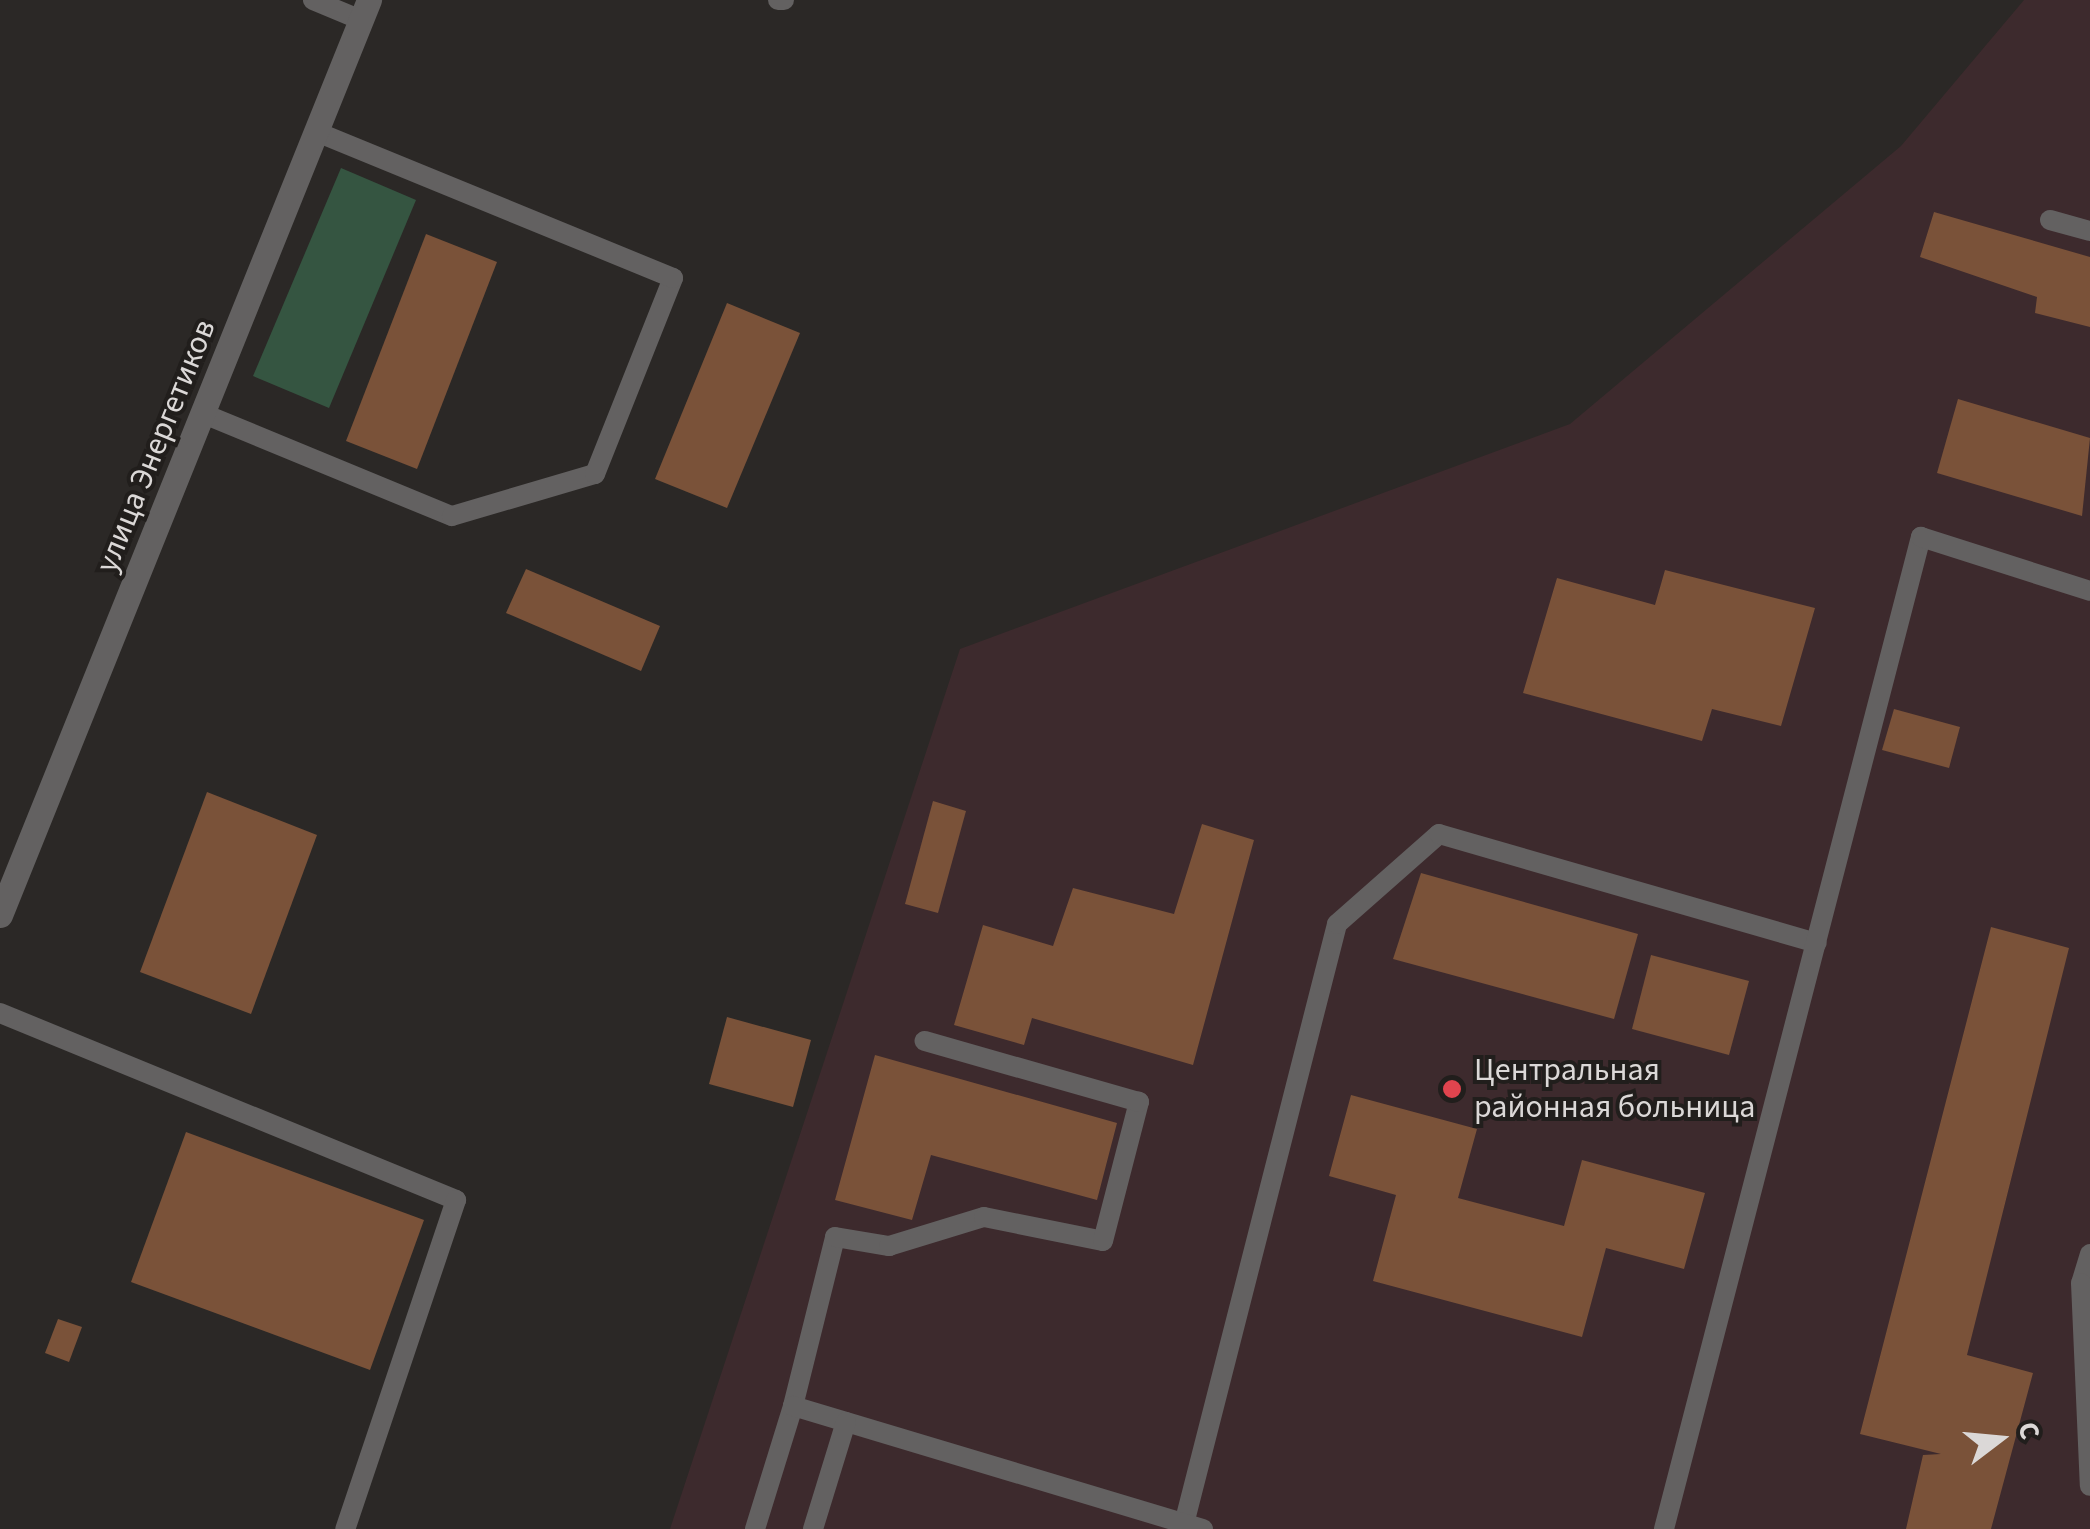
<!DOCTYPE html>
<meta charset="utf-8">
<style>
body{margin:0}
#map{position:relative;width:2090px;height:1529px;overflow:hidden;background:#2b2826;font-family:"Source Sans 3",sans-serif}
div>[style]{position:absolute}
.medical>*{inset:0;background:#3d2a2d}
.green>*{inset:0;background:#355541}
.building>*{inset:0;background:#7a5239}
.service>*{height:20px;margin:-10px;padding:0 10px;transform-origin:10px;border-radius:10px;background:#636161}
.minor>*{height:25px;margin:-12.5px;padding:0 12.5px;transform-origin:12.5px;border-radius:12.5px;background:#636161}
.dots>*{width:28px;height:28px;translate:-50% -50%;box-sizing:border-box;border:5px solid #211e1c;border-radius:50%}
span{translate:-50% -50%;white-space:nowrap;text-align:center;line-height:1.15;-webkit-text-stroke:8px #211e1c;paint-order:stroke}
.street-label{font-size:32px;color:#dbd8d7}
.poi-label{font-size:32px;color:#dbd8d7}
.left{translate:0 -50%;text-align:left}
.north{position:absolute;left:1950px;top:1389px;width:100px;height:100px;-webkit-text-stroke:8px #211e1c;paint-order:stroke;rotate:74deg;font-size:28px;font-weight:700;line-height:40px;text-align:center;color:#dbd8d7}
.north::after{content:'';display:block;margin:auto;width:35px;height:45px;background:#dbd8d7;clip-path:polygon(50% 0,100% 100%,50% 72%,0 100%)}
</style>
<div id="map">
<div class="medical">
<i style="clip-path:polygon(2024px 0,2090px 0,2090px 1529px,670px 1529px,960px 649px,1570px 424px,1901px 146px)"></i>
</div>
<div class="green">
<i style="clip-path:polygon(341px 168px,416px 200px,329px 408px,253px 376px)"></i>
</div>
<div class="building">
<i style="clip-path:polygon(1934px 212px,2090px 257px,2090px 327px,2035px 313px,2037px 297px,1920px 257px)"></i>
<i style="clip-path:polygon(426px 234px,497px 262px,417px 469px,346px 441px)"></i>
<i style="clip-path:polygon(727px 303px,800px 333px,727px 508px,655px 479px)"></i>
<i style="clip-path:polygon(1958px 399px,2090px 438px,2082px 516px,1937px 473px)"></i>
<i style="clip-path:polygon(526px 569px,660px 626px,641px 671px,506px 613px)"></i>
<i style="clip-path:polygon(1665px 570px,1815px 608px,1781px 726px,1712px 709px,1702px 741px,1523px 693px,1557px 578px,1655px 605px)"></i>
<i style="clip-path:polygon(1894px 709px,1960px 727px,1949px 768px,1882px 750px)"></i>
<i style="clip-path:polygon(207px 792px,317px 835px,251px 1014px,140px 972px)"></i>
<i style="clip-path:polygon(933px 801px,966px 811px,938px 913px,905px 904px)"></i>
<i style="clip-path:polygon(1202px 824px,1254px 840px,1193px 1065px,1032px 1018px,1024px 1045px,954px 1025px,983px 925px,1053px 946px,1073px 888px,1174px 914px)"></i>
<i style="clip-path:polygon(1421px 873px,1638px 934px,1614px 1019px,1393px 959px)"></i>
<i style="clip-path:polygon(1991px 927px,2069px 948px,1967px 1355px,2033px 1373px,1991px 1529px,1906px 1529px,1923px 1455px,1941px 1454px,1860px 1434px)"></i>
<i style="clip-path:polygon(1651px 955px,1749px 981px,1729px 1055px,1632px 1029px)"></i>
<i style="clip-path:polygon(727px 1017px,811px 1040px,793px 1107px,709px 1084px)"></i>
<i style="clip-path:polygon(875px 1055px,1117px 1123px,1097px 1200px,931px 1155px,912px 1220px,835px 1200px)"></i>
<i style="clip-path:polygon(1351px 1095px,1477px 1129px,1458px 1198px,1564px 1226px,1582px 1160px,1705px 1193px,1684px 1269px,1606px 1248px,1582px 1337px,1373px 1281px,1396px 1195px,1329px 1176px)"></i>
<i style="clip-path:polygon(186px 1132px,424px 1220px,370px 1370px,131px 1282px)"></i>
<i style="clip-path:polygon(58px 1319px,82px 1327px,69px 1362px,45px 1353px)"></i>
</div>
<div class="service">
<i style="left:313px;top:0;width:52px;rotate:22.6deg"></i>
<i style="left:778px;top:0;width:6px"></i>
<i style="left:2050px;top:220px;width:41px;rotate:15.4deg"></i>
<i style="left:204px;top:414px;width:268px;rotate:22.4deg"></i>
<i style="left:452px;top:516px;width:149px;rotate:-16.4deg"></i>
<i style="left:595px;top:474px;width:211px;rotate:-68.3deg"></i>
<i style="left:673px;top:278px;width:383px;rotate:-157.7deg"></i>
<i style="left:0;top:1013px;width:493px;rotate:22.3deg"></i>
<i style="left:456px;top:1200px;width:347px;rotate:108.6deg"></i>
<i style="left:2090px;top:1254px;width:30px;rotate:107deg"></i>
<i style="left:2081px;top:1283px;width:203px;rotate:87.5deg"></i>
<i style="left:793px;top:1406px;width:174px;rotate:-76deg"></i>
<i style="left:835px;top:1237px;width:55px;rotate:9.5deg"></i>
<i style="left:889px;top:1246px;width:99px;rotate:-17deg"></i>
<i style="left:984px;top:1217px;width:121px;rotate:11.4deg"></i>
<i style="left:1103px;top:1241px;width:144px;rotate:-75.5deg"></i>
<i style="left:1139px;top:1102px;width:223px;rotate:-164.1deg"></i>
<i style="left:1184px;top:1524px;width:619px;rotate:-75.69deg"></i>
<i style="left:1337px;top:924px;width:136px;rotate:-41.4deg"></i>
<i style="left:1439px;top:834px;width:393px;rotate:16.1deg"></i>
<i style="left:755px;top:1529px;width:129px;rotate:-72.8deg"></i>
<i style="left:793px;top:1406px;width:428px;rotate:16.7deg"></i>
<i style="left:813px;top:1529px;width:112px;rotate:-72.9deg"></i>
<i style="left:1664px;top:1529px;width:1025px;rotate:-75.48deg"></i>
<i style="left:1921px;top:537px;width:177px;rotate:17.7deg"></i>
</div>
<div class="minor">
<i style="left:0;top:915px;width:987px;rotate:-68.04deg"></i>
</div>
<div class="dots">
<i style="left:1452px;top:1089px;background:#e0444e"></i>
</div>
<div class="street-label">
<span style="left:156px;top:446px;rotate:-68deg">улица Энергетиков</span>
</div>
<div class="poi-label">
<span class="left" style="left:1474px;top:1089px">Центральная<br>районная больница</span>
</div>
<div class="north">С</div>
</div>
